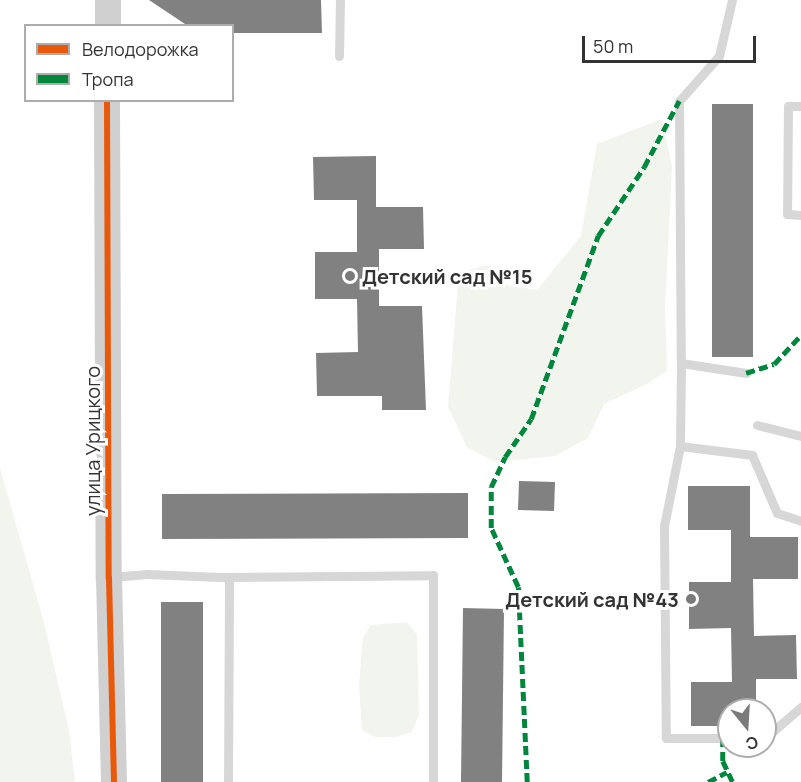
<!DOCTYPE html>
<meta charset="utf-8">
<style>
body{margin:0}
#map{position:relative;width:801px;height:782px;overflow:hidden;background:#fff;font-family:Manrope,sans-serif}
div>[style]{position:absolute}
.green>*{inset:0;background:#f1f5ed}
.building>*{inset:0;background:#818181}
.lane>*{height:9px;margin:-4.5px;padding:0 4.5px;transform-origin:4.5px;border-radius:4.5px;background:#d7d7d7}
.secondary>*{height:26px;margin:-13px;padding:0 13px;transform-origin:13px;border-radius:13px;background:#d0d0d0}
.quiet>*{height:4.5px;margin-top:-2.25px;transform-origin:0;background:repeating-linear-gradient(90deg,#00873e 0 9px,transparent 0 13.5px)}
.cycleway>*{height:6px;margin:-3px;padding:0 3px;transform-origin:3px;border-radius:3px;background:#e8590c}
.dots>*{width:16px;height:16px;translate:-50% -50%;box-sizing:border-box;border:3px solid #fff;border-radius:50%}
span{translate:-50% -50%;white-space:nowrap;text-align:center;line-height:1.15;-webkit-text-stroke:6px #fff;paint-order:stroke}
.poi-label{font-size:20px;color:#333;font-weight:700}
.left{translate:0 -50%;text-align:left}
.right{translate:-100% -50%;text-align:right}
.street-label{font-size:20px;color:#333}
.legend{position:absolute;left:24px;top:24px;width:210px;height:78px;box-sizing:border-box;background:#fff;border:2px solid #adadad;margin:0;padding:8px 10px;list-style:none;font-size:18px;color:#333}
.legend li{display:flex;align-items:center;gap:12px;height:30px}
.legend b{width:30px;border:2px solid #adadad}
.north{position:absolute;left:717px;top:698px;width:60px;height:60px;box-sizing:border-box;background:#fff;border:2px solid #adadad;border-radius:50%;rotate:162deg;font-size:16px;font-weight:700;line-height:24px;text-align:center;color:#333}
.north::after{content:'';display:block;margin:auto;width:21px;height:27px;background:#7a7a7a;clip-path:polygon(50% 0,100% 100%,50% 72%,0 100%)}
.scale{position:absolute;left:582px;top:36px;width:174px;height:27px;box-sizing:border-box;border:3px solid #333;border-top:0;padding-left:8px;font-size:18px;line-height:21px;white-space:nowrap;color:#333;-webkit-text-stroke:4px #fff;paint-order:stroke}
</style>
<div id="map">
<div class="green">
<i style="clip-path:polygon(662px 119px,672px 167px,665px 308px,667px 371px,647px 384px,604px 404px,588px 438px,555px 456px,495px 462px,467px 447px,448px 407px,459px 272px,489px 265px,506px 285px,537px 290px,581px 236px,597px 144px)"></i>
<i style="clip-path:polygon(0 468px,43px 619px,69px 730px,75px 782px,0 782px)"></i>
<i style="clip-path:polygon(407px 622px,417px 635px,419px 715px,412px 732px,396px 737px,375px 737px,362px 730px,359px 684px,363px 638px,371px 625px)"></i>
</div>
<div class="building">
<i style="clip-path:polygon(149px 0,321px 0,322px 33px,232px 33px,232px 26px,188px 26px)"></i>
<i style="clip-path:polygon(712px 104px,753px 104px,753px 357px,712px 357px)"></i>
<i style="clip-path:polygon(376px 156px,376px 207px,423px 207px,424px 249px,379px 249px,379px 306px,422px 306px,426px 410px,382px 410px,382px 396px,317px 396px,316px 353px,358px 352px,357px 299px,315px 299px,315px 252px,357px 252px,357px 200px,314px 200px,313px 157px)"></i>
<i style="clip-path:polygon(519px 481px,555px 482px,554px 511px,518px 510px)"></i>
<i style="clip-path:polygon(688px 486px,750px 486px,750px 537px,798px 537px,798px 579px,753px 579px,754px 636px,796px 635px,797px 679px,756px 679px,756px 710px,729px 710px,729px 726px,691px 726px,691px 682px,732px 682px,731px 628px,689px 629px,689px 582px,731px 582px,731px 530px,688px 530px)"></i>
<i style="clip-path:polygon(468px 493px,468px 538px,162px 539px,162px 494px)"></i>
<i style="clip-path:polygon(161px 602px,203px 602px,203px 782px,161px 782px)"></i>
<i style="clip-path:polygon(463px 608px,504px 609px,502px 782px,461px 782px)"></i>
</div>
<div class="lane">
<i style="left:732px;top:0;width:57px;rotate:103.1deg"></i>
<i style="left:719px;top:56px;width:60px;rotate:131.6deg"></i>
<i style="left:679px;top:101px;width:262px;rotate:89.6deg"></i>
<i style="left:681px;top:363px;width:66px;rotate:8.7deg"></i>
<i style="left:339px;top:56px;width:56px;rotate:-89deg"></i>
<i style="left:801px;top:106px;width:13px;rotate:180deg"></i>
<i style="left:788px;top:106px;width:108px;rotate:90.5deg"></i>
<i style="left:787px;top:214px;width:14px;rotate:4deg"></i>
<i style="left:681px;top:363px;width:83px;rotate:90.7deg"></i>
<i style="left:680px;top:446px;width:82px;rotate:101.3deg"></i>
<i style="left:664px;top:526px;width:212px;rotate:89.5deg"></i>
<i style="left:666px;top:738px;width:63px"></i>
<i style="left:757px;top:425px;width:45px;rotate:14deg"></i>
<i style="left:680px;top:446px;width:73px;rotate:7.1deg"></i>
<i style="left:752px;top:455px;width:63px;rotate:66.7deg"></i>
<i style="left:777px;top:513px;width:25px;rotate:18deg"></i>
<i style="left:112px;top:577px;width:35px;rotate:-5deg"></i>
<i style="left:147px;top:574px;width:73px;rotate:2.4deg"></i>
<i style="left:220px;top:577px;width:213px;rotate:-0.5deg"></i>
<i style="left:433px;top:575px;width:207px;rotate:90deg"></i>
<i style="left:765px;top:738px;width:48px;rotate:-40.7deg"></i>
<i style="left:228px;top:782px;width:205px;rotate:-89.7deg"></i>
</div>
<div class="secondary">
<i style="left:108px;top:26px;width:26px;rotate:-90deg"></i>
<i style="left:107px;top:100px;width:478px;rotate:89.8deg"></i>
<i style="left:109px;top:578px;width:204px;rotate:88.6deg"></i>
</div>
<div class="quiet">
<i style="left:746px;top:373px;width:29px;rotate:-18deg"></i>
<i style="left:774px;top:364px;width:40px;rotate:-47deg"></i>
<i style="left:723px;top:738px;width:23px;rotate:90deg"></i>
<i style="left:723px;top:761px;width:23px;rotate:65deg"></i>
<i style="left:527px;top:782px;width:195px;rotate:-92.6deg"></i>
<i style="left:518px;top:587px;width:65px;rotate:-114.6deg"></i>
<i style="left:491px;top:528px;width:41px;rotate:-90deg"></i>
<i style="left:491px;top:487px;width:33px;rotate:-65deg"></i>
<i style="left:505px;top:457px;width:46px;rotate:-55.6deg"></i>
<i style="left:531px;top:419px;width:195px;rotate:-69.9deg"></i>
<i style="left:598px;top:236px;width:83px;rotate:-56.3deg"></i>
<i style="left:644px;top:167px;width:75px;rotate:-62.1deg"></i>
<i style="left:708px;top:782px;width:21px;rotate:-28deg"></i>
</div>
<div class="cycleway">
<i style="left:107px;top:100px;width:478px;rotate:89.8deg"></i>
<i style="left:109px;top:578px;width:204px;rotate:88.6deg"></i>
</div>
<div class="dots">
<i style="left:350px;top:276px;background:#7a7a7a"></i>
<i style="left:691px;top:599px;background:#7a7a7a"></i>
</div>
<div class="poi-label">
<span class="left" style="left:362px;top:276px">Детский сад №15</span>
<span class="right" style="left:679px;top:599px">Детский сад №43</span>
</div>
<div class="street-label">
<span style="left:92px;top:441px;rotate:-90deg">улица Урицкого</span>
</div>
<ul class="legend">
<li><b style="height:8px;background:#e8590c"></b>Велодорожка</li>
<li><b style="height:8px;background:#00873e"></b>Тропа</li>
</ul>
<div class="north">С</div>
<div class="scale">50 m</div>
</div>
